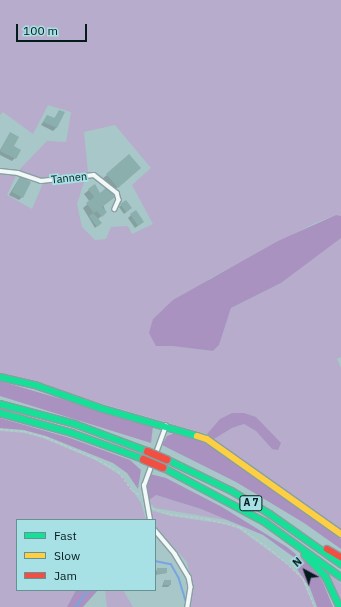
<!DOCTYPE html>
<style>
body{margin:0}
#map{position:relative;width:341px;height:607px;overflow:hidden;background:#a8c7c9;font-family:"IBM Plex Sans",sans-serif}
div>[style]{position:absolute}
.green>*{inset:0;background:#b7accb}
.forest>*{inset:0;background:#a992c0}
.shadow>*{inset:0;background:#0003}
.stream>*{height:1.5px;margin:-0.75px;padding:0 0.75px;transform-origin:0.75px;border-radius:0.75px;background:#77a5e2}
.building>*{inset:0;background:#8aafac}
.path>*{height:1px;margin-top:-0.5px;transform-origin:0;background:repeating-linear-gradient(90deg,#c2cccc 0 3px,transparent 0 5px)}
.roads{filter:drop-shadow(1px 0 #88a0a1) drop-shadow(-1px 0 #88a0a1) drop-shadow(0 1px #88a0a1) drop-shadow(0 -1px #88a0a1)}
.street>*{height:3.5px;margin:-1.75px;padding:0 1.75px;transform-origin:1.75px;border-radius:1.75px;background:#f2f7f7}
.fast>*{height:5.5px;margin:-2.75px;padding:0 2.75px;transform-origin:2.75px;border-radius:2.75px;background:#16e098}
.slow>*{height:5.5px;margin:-2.75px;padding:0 2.75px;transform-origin:2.75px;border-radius:2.75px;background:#ffcf43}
.jam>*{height:5.5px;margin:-2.75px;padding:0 2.75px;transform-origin:2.75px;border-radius:2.75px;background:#f24e42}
.bridges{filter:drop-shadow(1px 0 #88a0a1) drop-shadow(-1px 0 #88a0a1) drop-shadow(0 1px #88a0a1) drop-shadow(0 -1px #88a0a1)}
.jam-bridge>*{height:7px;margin:-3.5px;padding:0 3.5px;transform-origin:3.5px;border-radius:3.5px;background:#f24e42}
span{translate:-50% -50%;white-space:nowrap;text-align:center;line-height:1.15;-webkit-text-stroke:3.5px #a8e1e5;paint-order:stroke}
.shield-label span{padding:1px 3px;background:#a8e1e5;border:1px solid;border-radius:3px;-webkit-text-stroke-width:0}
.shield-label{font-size:10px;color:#041b1c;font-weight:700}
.street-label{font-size:11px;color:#041b1c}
.legend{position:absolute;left:16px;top:519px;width:140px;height:72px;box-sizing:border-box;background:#a8e1e5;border:1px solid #669295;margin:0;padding:5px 7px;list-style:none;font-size:12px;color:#041b1c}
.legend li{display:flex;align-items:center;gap:8px;height:20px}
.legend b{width:20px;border:1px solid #669295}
.north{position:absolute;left:285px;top:551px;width:40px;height:40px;-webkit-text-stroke:3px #a8e1e5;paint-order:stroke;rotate:319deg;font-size:11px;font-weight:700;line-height:16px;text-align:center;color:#041b1c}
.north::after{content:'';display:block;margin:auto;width:14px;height:18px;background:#041b1c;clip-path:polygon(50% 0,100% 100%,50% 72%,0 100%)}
.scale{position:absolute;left:16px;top:24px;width:71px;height:18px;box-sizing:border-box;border:2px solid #041b1c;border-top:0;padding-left:5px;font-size:12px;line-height:14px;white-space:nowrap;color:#041b1c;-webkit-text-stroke:3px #a8e1e5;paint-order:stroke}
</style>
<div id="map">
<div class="green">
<i style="clip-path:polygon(0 0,341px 0,341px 216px,336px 215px,315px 223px,209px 279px,156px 346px,172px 346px,213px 351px,219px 345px,231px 308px,281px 283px,341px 237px,341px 357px,337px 359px,341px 368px,341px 531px,214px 439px,232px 428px,244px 424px,256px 431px,272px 449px,280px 443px,256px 417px,220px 419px,207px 434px,0 374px,0 174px,16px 176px,7px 195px,32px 209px,43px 183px,86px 176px,77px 204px,82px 227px,95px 240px,106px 239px,111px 227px,128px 226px,132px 234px,153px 224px,132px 185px,151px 168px,115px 125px,84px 132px,88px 172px,38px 178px,18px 171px,47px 141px,66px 142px,71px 112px,48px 105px,33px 134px,3px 112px,0 115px)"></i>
<i style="clip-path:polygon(0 431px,24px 433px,45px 439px,95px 460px,123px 477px,141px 503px,146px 520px,17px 520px,17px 590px,76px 590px,67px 607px,0 607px)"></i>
<i style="clip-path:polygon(156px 495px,201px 509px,227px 520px,155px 508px,148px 501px)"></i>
<i style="clip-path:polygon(153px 511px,170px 516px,225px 524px,239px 529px,291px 567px,302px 579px,314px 607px,190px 607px,193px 587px,187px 562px,155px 526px,155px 520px,151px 520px,150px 512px)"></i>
<i style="clip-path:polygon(325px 570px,341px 584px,341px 602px,338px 595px)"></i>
<i style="clip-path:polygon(105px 590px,123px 590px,133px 607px,107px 607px)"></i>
</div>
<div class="forest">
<i style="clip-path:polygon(336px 215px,341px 216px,341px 238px,281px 283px,231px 308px,219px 345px,213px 351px,172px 346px,156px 346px,149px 333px,153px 319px,173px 300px,278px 241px)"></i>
<i style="clip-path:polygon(0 381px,153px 426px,151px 443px,0 396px)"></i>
<i style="clip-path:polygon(232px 413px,244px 413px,256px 417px,281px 443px,278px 450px,272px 449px,256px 431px,244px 424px,232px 428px,214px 439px,207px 434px,220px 419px)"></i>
<i style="clip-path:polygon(0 418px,70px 438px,130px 460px,141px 470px,138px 489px,127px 473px,113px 463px,46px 436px,24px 430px,0 428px)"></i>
<i style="clip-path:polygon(177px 432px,205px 443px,246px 470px,341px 539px,341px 549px,304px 523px,236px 482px,162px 445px,167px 436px)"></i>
<i style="clip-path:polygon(150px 474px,166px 478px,222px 507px,287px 547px,308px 564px,322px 580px,333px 607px,317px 607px,310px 588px,297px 569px,299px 561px,263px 535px,201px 509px,156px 495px,148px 501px,146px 488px)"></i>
<i style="clip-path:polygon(76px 590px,98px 590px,83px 607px,67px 607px)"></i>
</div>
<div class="shadow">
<i style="clip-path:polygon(59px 111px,56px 128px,53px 131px,41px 125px,47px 116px,54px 119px)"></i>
<i style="clip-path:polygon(10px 133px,15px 158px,12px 161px,0 155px,0 150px)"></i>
<i style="clip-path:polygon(135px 172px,113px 191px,102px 179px,107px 175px)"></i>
<i style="clip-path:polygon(20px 177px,22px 197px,19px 200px,9px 195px)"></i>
<i style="clip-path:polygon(95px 185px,106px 212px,97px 220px,100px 223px,95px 228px,83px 208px,90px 202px,84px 194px)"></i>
<i style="clip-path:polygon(126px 201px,129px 210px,124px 214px,119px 207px)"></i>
<i style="clip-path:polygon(131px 215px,143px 222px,135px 228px,128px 218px)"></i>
<i style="clip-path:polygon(157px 569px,166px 573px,155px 575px)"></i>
<i style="clip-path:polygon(164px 581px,170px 585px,168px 587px,162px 587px)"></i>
</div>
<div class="stream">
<i style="left:155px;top:561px;width:16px;rotate:11deg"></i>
<i style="left:171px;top:564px;width:16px;rotate:60deg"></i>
<i style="left:179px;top:578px;width:27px;rotate:73deg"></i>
<i style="left:76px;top:607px;width:21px;rotate:-55deg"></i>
</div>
<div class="building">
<i style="clip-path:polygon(59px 110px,65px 112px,57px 128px,43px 122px,47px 115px,55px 118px)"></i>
<i style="clip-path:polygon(10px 132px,19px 137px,14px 146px,21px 150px,16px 159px,0 151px)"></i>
<i style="clip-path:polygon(129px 154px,141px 168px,118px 188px,106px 174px)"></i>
<i style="clip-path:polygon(20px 176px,31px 182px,23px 198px,12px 192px)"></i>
<i style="clip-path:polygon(95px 184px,100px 193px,107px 187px,115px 197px,102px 207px,107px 212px,102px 217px,97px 211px,94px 213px,86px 203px,94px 197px,88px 189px)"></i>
<i style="clip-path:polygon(126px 200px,132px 208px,126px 212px,120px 204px)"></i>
<i style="clip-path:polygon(136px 210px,144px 222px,138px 226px,130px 214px)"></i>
<i style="clip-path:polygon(93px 213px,102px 223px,97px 227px,89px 216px)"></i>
<i style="clip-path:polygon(157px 568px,167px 568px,167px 573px,157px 574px)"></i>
<i style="clip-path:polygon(164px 580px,171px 580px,171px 585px,164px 585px)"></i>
</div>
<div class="path">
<i style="left:0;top:429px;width:24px;rotate:5deg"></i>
<i style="left:24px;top:431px;width:23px;rotate:15deg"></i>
<i style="left:46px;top:437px;width:53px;rotate:23.2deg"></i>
<i style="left:95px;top:458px;width:26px;rotate:29deg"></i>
<i style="left:118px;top:471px;width:24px;rotate:54deg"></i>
<i style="left:132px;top:490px;width:12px;rotate:31deg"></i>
<i style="left:152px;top:508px;width:19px;rotate:18deg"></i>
<i style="left:170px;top:514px;width:38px;rotate:7deg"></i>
<i style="left:208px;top:519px;width:33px;rotate:14deg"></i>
<i style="left:240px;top:527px;width:42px;rotate:36.3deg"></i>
<i style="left:274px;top:552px;width:39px;rotate:42deg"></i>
<i style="left:303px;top:578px;width:31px;rotate:68deg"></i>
</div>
<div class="roads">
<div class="street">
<i style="left:0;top:171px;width:18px;rotate:6deg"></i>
<i style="left:18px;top:173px;width:24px;rotate:19deg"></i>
<i style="left:41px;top:181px;width:53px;rotate:-6.5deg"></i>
<i style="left:94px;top:175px;width:29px;rotate:38deg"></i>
<i style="left:117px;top:193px;width:7px;rotate:74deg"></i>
<i style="left:119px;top:200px;width:10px;rotate:114deg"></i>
<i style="left:150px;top:520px;width:35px;rotate:-100deg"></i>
<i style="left:144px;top:486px;width:64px;rotate:-69.9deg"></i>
<i style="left:155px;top:530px;width:31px;rotate:50deg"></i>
<i style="left:175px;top:554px;width:27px;rotate:59deg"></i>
<i style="left:189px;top:577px;width:10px;rotate:79deg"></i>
<i style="left:191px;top:587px;width:20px;rotate:99deg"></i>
</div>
<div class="fast">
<i style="left:0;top:377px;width:39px;rotate:13deg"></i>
<i style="left:38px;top:386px;width:69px;rotate:19.5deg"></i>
<i style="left:103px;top:409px;width:98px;rotate:16deg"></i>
<i style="left:0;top:404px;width:78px;rotate:14.9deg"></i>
<i style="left:75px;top:424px;width:77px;rotate:20.6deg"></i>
<i style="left:0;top:413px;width:75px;rotate:15.5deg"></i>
<i style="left:72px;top:433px;width:76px;rotate:20.1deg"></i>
<i style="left:166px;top:459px;width:73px;rotate:25.9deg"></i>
<i style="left:232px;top:491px;width:44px;rotate:31.2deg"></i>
<i style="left:270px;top:514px;width:87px;rotate:35.2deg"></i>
<i style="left:162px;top:467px;width:117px;rotate:28.1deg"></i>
<i style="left:265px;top:522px;width:94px;rotate:35.9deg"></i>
<i style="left:305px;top:555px;width:30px;rotate:46deg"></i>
<i style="left:326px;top:577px;width:33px;rotate:65deg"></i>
</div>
<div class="slow">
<i style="left:197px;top:436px;width:10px;rotate:17deg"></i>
<i style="left:207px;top:439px;width:164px;rotate:35.3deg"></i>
</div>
<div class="jam">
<i style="left:327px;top:549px;width:16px;rotate:30deg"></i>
</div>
</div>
<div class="bridges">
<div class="jam-bridge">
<i style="left:147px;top:451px;width:21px;rotate:23deg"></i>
<i style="left:143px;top:459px;width:21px;rotate:23deg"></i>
</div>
</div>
<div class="shield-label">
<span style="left:251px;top:503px">A 7</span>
</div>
<div class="street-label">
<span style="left:69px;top:178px;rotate:-6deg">Tannen</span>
</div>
<ul class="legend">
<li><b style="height:5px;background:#16e098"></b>Fast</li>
<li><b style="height:5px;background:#ffcf43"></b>Slow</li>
<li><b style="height:5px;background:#f24e42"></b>Jam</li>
</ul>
<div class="north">N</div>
<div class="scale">100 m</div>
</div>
